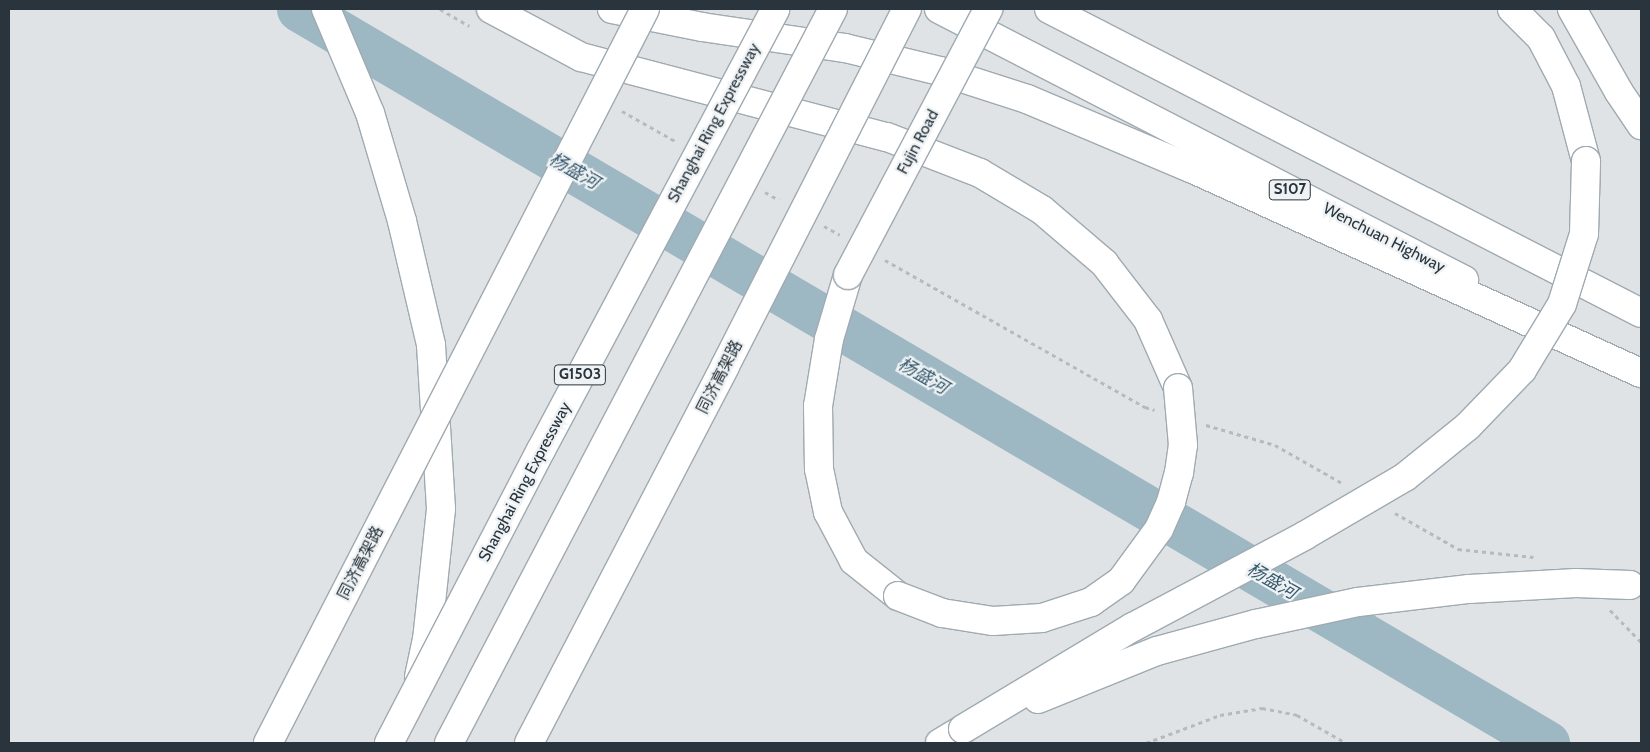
<!DOCTYPE html>
<meta charset="utf-8">
<style>
body{margin:0}
#map{position:relative;width:1650px;height:752px;overflow:hidden;background:#dfe3e6;font-family:Cabin,"Noto Sans SC",sans-serif}
div>[style]{position:absolute}
.river>*{height:45px;margin:-22.5px;padding:0 22.5px;transform-origin:22.5px;border-radius:22.5px;background:#9db7c3}
.path>*{height:3px;margin-top:-1.5px;transform-origin:0;background:repeating-linear-gradient(90deg,#b5babe 0 4px,transparent 0 8px)}
.roads{filter:drop-shadow(1px 0 #9faab1) drop-shadow(-1px 0 #9faab1) drop-shadow(0 1px #9faab1) drop-shadow(0 -1px #9faab1)}
.major>*{height:28px;margin:-14px;padding:0 14px;transform-origin:14px;border-radius:14px;background:#fff}
.highway>*{height:28px;margin:-14px;padding:0 14px;transform-origin:14px;border-radius:14px;background:#fff}
.bridges{filter:drop-shadow(1px 0 #9faab1) drop-shadow(-1px 0 #9faab1) drop-shadow(0 1px #9faab1) drop-shadow(0 -1px #9faab1)}
.major-bridge>*{height:28px;margin:-14px;padding:0 14px;transform-origin:14px;border-radius:14px;background:#fff}
.highway-bridge>*{height:28px;margin:-14px;padding:0 14px;transform-origin:14px;border-radius:14px;background:#fff}
span{translate:-50% -50%;white-space:nowrap;text-align:center;line-height:1.15;-webkit-text-stroke:4.5px #eef2f4;paint-order:stroke}
.shield-label span{padding:1px 4px;background:#eef2f4;border:1px solid;border-radius:4px;-webkit-text-stroke-width:0}
.shield-label{font-size:15px;color:#29343c;font-weight:700}
.street-label{font-size:16px;color:#29343c}
.water-label{font-size:18px;color:#37596c;font-style:italic}
.frame{position:absolute;inset:0;border:10px solid #29343c;pointer-events:none}
</style>
<div id="map">
<div class="river">
<i style="left:299px;top:9px;width:1448px;rotate:30.46deg"></i>
</div>
<div class="path">
<i style="left:440px;top:9px;width:34px;rotate:30deg"></i>
<i style="left:622px;top:111px;width:61px;rotate:29.5deg"></i>
<i style="left:765px;top:192px;width:16px;rotate:30deg"></i>
<i style="left:824px;top:226px;width:18px;rotate:29deg"></i>
<i style="left:885px;top:260px;width:299px;rotate:29.5deg"></i>
<i style="left:1145px;top:407px;width:10px;rotate:17deg"></i>
<i style="left:1206px;top:425px;width:72px;rotate:16.2deg"></i>
<i style="left:1275px;top:445px;width:77px;rotate:29.6deg"></i>
<i style="left:1395px;top:513px;width:73px;rotate:29.7deg"></i>
<i style="left:1458px;top:549px;width:76px;rotate:6deg"></i>
<i style="left:1610px;top:610px;width:45px;rotate:45.9deg"></i>
<i style="left:1146px;top:743px;width:79px;rotate:-20.7deg"></i>
<i style="left:1220px;top:715px;width:43px;rotate:-9.5deg"></i>
<i style="left:1262px;top:708px;width:36px;rotate:11deg"></i>
<i style="left:1297px;top:715px;width:56px;rotate:29.7deg"></i>
</div>
<div class="roads">
<div class="major">
<i style="left:326px;top:9px;width:113px;rotate:67.1deg"></i>
<i style="left:370px;top:113px;width:113px;rotate:73.5deg"></i>
<i style="left:402px;top:221px;width:127px;rotate:76.8deg"></i>
<i style="left:431px;top:345px;width:164px;rotate:86.5deg"></i>
<i style="left:441px;top:509px;width:131px;rotate:96.1deg"></i>
<i style="left:427px;top:639px;width:38px;rotate:102deg"></i>
<i style="left:939px;top:9px;width:591px;rotate:27.3deg"></i>
<i style="left:1049px;top:9px;width:665px;rotate:27.18deg"></i>
<i style="left:1512px;top:9px;width:41px;rotate:45deg"></i>
<i style="left:1541px;top:38px;width:54px;rotate:62.5deg"></i>
<i style="left:1566px;top:86px;width:78px;rotate:75.1deg"></i>
<i style="left:940px;top:743px;width:27px;rotate:-31deg"></i>
</div>
<div class="highway">
<i style="left:491px;top:9px;width:102px;rotate:28.1deg"></i>
<i style="left:581px;top:57px;width:316px;rotate:14.7deg"></i>
<i style="left:887px;top:137px;width:100px;rotate:21.2deg"></i>
<i style="left:980px;top:173px;width:72px;rotate:30.8deg"></i>
<i style="left:1042px;top:210px;width:82px;rotate:40.5deg"></i>
<i style="left:1104px;top:263px;width:72px;rotate:52.3deg"></i>
<i style="left:1148px;top:320px;width:74px;rotate:66.2deg"></i>
<i style="left:612px;top:9px;width:92px;rotate:11.3deg"></i>
<i style="left:702px;top:27px;width:145px;rotate:8.4deg"></i>
<i style="left:845px;top:48px;width:98px;rotate:13.6deg"></i>
<i style="left:940px;top:71px;width:91px;rotate:17.8deg"></i>
<i style="left:1027px;top:99px;width:180px;rotate:22.9deg"></i>
<i style="left:1193px;top:169px;width:492px;rotate:24.5deg"></i>
<i style="left:1572px;top:9px;width:95px;rotate:60.5deg"></i>
<i style="left:1619px;top:92px;width:40px;rotate:56deg"></i>
<i style="left:848px;top:275px;width:67px;rotate:106.5deg"></i>
<i style="left:829px;top:339px;width:68px;rotate:99.3deg"></i>
<i style="left:818px;top:406px;width:63px;rotate:89.1deg"></i>
<i style="left:819px;top:469px;width:44px;rotate:78.2deg"></i>
<i style="left:828px;top:512px;width:55px;rotate:62deg"></i>
<i style="left:854px;top:561px;width:56px;rotate:38.5deg"></i>
</div>
</div>
<div class="bridges">
<div class="major-bridge">
<i style="left:848px;top:275px;width:301px;rotate:-62.2deg"></i>
<i style="left:1038px;top:699px;width:128px;rotate:-22deg"></i>
<i style="left:1157px;top:651px;width:103px;rotate:-15.3deg"></i>
<i style="left:1256px;top:624px;width:104px;rotate:-12.2deg"></i>
<i style="left:1358px;top:602px;width:112px;rotate:-6.7deg"></i>
<i style="left:1469px;top:589px;width:107px;rotate:-3.2deg"></i>
<i style="left:1576px;top:583px;width:54px;rotate:2.1deg"></i>
<i style="left:963px;top:729px;width:198px;rotate:-31deg"></i>
<i style="left:1133px;top:627px;width:194px;rotate:-28deg"></i>
<i style="left:1304px;top:536px;width:117px;rotate:-30.3deg"></i>
<i style="left:1405px;top:477px;width:81px;rotate:-39deg"></i>
<i style="left:1468px;top:426px;width:78px;rotate:-46deg"></i>
<i style="left:1522px;top:370px;width:77px;rotate:-58.8deg"></i>
<i style="left:1562px;top:304px;width:73px;rotate:-72.6deg"></i>
<i style="left:1584px;top:234px;width:73px;rotate:-88.4deg"></i>
</div>
<div class="highway-bridge">
<i style="left:898px;top:596px;width:47px;rotate:21.1deg"></i>
<i style="left:942px;top:613px;width:52px;rotate:8.9deg"></i>
<i style="left:993px;top:621px;width:49px;rotate:-3.5deg"></i>
<i style="left:1042px;top:618px;width:52px;rotate:-18.1deg"></i>
<i style="left:1091px;top:602px;width:37px;rotate:-35deg"></i>
<i style="left:1121px;top:581px;width:64px;rotate:-53.8deg"></i>
<i style="left:1159px;top:529px;width:30px;rotate:-66deg"></i>
<i style="left:1171px;top:502px;width:30px;rotate:-75deg"></i>
<i style="left:1179px;top:473px;width:28px;rotate:-82deg"></i>
<i style="left:1183px;top:445px;width:57px;rotate:-95deg"></i>
<i style="left:268px;top:743px;width:825px;rotate:-62.81deg"></i>
<i style="left:389px;top:743px;width:330px;rotate:-62.6deg"></i>
<i style="left:541px;top:450px;width:499px;rotate:-62deg"></i>
<i style="left:449px;top:743px;width:828px;rotate:-62.38deg"></i>
<i style="left:529px;top:743px;width:425px;rotate:-62.5deg"></i>
<i style="left:725px;top:366px;width:401px;rotate:-63deg"></i>
</div>
</div>
<div class="shield-label">
<span style="left:1290px;top:190px">S107</span>
<span style="left:580px;top:375px">G1503</span>
</div>
<div class="street-label">
<span style="left:714px;top:123px;rotate:-62deg">Shanghai Ring Expressway</span>
<span style="left:918px;top:142px;rotate:-62deg">Fujin Road</span>
<span style="left:1384px;top:238px;rotate:27deg">Wenchuan Highway</span>
<span style="left:720px;top:377px;rotate:-63deg">同济高架路</span>
<span style="left:525px;top:482px;rotate:-62deg">Shanghai Ring Expressway</span>
<span style="left:361px;top:563px;rotate:-63deg">同济高架路</span>
</div>
<div class="water-label">
<span style="left:574px;top:171px;rotate:30deg">杨盛河</span>
<span style="left:923px;top:376px;rotate:30deg">杨盛河</span>
<span style="left:1272px;top:581px;rotate:30deg">杨盛河</span>
</div>
<div class="frame"></div>
</div>
